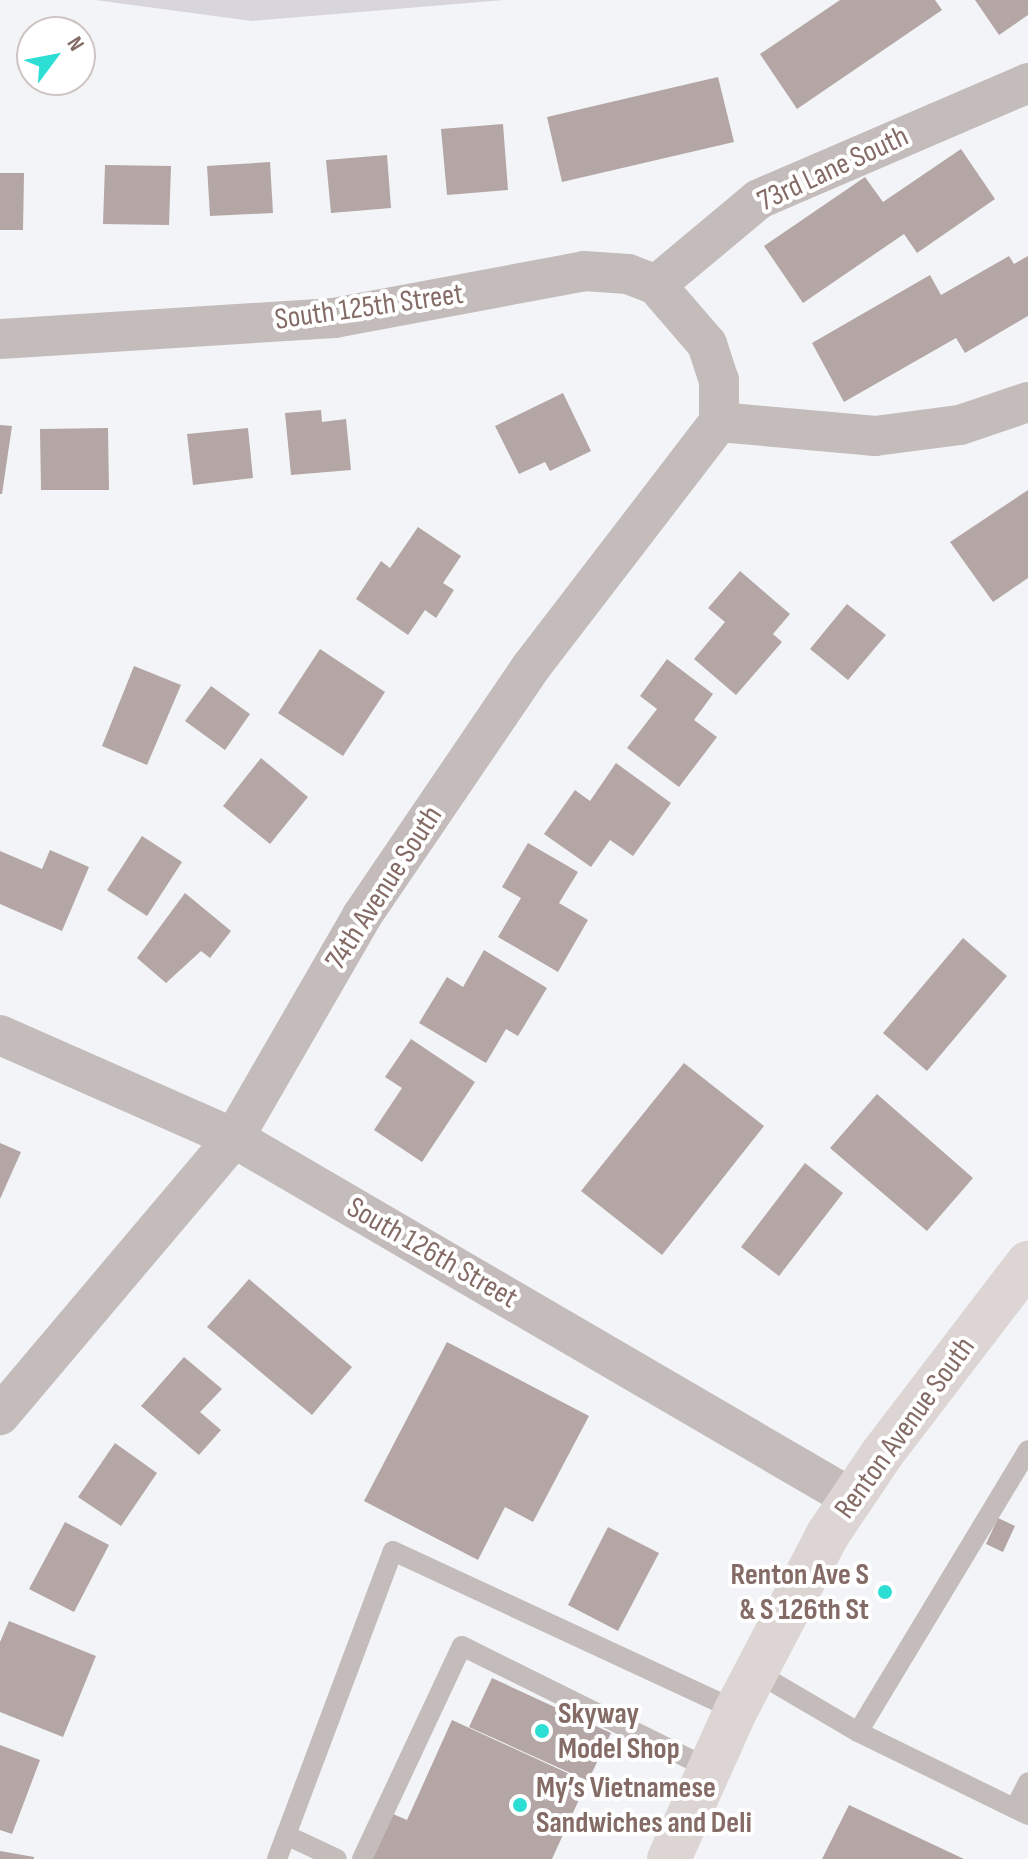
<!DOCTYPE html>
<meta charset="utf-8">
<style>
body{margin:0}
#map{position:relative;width:1028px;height:1859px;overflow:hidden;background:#f3f4f7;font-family:"Sofia Sans Condensed",sans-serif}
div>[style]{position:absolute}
.green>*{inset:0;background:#d8d5dd}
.building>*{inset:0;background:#b3a6a4}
.lane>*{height:20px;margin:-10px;padding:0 10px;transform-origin:10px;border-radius:10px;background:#c4bcbb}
.street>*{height:40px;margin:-20px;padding:0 20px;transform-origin:20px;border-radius:20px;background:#c4bcbb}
.secondary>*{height:44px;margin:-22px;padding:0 22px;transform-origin:22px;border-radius:22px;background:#dcd5d3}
.dots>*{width:22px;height:22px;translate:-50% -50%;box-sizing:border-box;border:4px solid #fff;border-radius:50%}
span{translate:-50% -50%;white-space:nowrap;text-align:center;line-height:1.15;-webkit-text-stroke:8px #fff;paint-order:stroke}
.street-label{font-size:30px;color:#846b66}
.poi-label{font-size:30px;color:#846b66;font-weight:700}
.right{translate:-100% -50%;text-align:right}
.left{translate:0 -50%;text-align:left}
.north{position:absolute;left:16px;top:16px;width:80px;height:80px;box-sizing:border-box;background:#fff;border:2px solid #cec4c2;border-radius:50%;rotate:58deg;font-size:22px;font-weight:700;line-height:32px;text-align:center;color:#846b66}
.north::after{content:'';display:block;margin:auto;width:28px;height:36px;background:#2cded4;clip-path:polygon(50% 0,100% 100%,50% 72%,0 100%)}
</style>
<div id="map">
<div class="green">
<i style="clip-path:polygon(95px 0,504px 0,252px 21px)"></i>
</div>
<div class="building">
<i style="clip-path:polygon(840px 0,935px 0,942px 10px,797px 109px,760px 54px)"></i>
<i style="clip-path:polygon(975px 0,1028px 0,1028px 15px,999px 35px)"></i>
<i style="clip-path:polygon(718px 77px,734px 142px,562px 182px,547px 117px)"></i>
<i style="clip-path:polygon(503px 124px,508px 190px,447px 195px,441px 129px)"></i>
<i style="clip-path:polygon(961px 149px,995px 199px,917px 253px,904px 234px,803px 303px,764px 246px,865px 177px,883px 202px)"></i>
<i style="clip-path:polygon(387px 155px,391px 208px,331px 213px,326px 160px)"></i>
<i style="clip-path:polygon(270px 162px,273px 213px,210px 216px,207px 166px)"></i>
<i style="clip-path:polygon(105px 165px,171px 166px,169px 225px,103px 224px)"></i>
<i style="clip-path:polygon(0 173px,24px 173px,23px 230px,0 230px)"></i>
<i style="clip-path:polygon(1009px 256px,1014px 264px,1028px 256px,1028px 316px,965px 353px,956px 338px,844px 402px,812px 343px,930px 275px,941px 295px)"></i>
<i style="clip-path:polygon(563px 393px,591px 451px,550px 471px,545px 462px,519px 474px,495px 426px)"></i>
<i style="clip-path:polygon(321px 410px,322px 422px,346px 419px,351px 470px,291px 475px,285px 413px)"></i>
<i style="clip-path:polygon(0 425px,12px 426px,2px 494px,0 494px)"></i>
<i style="clip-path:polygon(108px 428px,109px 490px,41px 490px,40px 429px)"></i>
<i style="clip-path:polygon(248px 428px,253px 478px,193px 485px,187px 434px)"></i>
<i style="clip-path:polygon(1028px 490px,1028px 578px,993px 602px,950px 542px)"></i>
<i style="clip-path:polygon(418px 527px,461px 556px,443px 583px,454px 590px,436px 618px,425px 610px,408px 635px,356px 599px,381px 561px,390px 568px)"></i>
<i style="clip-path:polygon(740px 571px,790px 614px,773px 634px,782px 642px,736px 695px,694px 659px,725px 622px,708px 608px)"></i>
<i style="clip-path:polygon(847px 604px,886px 635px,848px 680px,810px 649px)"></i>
<i style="clip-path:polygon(320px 649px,385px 692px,343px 756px,278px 713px)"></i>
<i style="clip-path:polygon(667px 659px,713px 694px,694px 720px,717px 737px,679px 787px,627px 748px,657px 709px,640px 696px)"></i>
<i style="clip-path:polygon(134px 666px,181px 685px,147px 765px,102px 746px)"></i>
<i style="clip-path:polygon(211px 686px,250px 714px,225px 750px,185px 721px)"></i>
<i style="clip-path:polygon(261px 758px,308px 797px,270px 844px,223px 806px)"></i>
<i style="clip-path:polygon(616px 763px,671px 803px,633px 856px,610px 840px,591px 867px,544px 834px,575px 790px,590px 801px)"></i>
<i style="clip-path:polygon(142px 836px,182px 862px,147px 916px,107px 890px)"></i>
<i style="clip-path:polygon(528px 843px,578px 872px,559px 903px,588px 920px,558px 972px,498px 937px,521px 898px,502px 887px)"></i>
<i style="clip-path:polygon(50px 850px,89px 867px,62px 931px,0 904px,0 851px,42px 869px)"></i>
<i style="clip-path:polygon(185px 893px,231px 931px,210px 958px,201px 951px,166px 983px,137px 958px)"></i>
<i style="clip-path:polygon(963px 938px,1007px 976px,927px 1071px,883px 1033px)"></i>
<i style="clip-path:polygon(484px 950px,547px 988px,518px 1036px,506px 1029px,486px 1063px,419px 1023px,447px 977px,463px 987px)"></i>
<i style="clip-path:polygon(411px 1039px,475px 1082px,422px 1162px,374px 1130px,402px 1088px,385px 1077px)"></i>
<i style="clip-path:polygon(684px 1063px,764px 1126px,662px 1255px,581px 1191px)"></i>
<i style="clip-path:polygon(877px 1094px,973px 1178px,927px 1231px,830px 1148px)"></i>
<i style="clip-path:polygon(0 1143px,21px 1152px,0 1199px)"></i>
<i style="clip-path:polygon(805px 1163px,843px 1193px,779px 1276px,741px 1247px)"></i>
<i style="clip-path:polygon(249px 1279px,352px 1367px,312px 1415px,207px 1327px)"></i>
<i style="clip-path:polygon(447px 1342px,589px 1416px,533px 1522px,505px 1507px,478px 1560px,364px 1501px)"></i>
<i style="clip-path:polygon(184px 1357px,222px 1389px,200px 1412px,221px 1430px,199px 1455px,141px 1406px)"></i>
<i style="clip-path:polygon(115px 1443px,157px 1473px,121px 1526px,78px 1497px)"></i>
<i style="clip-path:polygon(998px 1518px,1015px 1526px,1003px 1552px,986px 1544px)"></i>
<i style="clip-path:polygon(65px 1522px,109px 1545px,74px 1612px,29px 1589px)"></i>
<i style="clip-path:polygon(608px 1527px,659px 1553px,618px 1631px,568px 1605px)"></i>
<i style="clip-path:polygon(9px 1621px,96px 1656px,63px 1737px,0 1712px,0 1642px)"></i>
<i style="clip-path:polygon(492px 1678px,611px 1733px,588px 1781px,469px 1727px)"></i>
<i style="clip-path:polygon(452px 1720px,587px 1782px,552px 1859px,371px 1859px,393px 1814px,407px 1820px)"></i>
<i style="clip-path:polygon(0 1745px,40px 1760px,12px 1834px,0 1830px)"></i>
<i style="clip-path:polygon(849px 1805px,964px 1859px,822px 1859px)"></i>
<i style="clip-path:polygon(0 1851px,34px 1857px,34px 1859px,0 1859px)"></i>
</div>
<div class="lane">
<i style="left:756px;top:1672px;width:118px;rotate:30.5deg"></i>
<i style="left:858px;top:1732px;width:189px;rotate:26deg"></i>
<i style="left:858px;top:1732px;width:329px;rotate:-58.9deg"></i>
<i style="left:1015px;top:1808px;width:29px;rotate:-63deg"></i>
<i style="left:286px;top:1835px;width:56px;rotate:25.2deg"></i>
<i style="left:277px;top:1859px;width:329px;rotate:-69.4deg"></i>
<i style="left:393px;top:1551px;width:378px;rotate:24.9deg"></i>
<i style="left:362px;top:1859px;width:235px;rotate:-64.9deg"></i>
<i style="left:462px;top:1646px;width:275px;rotate:26.4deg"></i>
</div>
<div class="street">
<i style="left:656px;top:285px;width:134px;rotate:-39.9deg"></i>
<i style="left:759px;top:199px;width:293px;rotate:-23.3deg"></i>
<i style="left:0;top:339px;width:335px;rotate:-3.6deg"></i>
<i style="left:334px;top:318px;width:254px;rotate:-10.6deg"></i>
<i style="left:584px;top:271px;width:44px;rotate:3.9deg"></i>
<i style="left:628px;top:274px;width:30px;rotate:21deg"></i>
<i style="left:656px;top:285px;width:78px;rotate:49.2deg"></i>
<i style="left:707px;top:344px;width:38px;rotate:72deg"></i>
<i style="left:719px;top:380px;width:42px;rotate:90deg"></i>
<i style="left:719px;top:422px;width:309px;rotate:127.5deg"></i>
<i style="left:531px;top:667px;width:301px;rotate:124.2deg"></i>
<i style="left:362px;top:916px;width:256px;rotate:120deg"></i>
<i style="left:234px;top:1138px;width:363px;rotate:130.2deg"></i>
<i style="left:719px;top:422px;width:157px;rotate:5.1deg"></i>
<i style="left:875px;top:436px;width:86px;rotate:-7.4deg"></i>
<i style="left:960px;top:425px;width:72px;rotate:-18.7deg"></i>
<i style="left:0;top:1035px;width:256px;rotate:23.8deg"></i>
<i style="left:234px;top:1138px;width:714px;rotate:30.26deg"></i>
</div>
<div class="secondary">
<i style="left:669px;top:1859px;width:163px;rotate:-65.8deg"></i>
<i style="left:736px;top:1710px;width:199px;rotate:-62.4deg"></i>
<i style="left:828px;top:1534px;width:95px;rotate:-56.1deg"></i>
<i style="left:881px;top:1455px;width:242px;rotate:-52.6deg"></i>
</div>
<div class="dots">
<i style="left:885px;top:1592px;background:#2cded4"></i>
<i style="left:542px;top:1731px;background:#2cded4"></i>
<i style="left:520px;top:1805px;background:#2cded4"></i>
</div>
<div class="street-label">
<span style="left:833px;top:169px;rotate:-25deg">73rd Lane South</span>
<span style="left:369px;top:307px;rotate:-8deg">South 125th Street</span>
<span style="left:384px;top:888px;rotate:-57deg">74th Avenue South</span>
<span style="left:432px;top:1253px;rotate:30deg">South 126th Street</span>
<span style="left:905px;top:1428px;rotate:-54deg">Renton Avenue South</span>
</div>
<div class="poi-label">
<span class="right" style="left:869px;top:1592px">Renton Ave S<br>&amp; S 126th St</span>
<span class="left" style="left:558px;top:1731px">Skyway<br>Model Shop</span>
<span class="left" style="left:536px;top:1805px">My’s Vietnamese<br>Sandwiches and Deli</span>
</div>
<div class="north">N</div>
</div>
